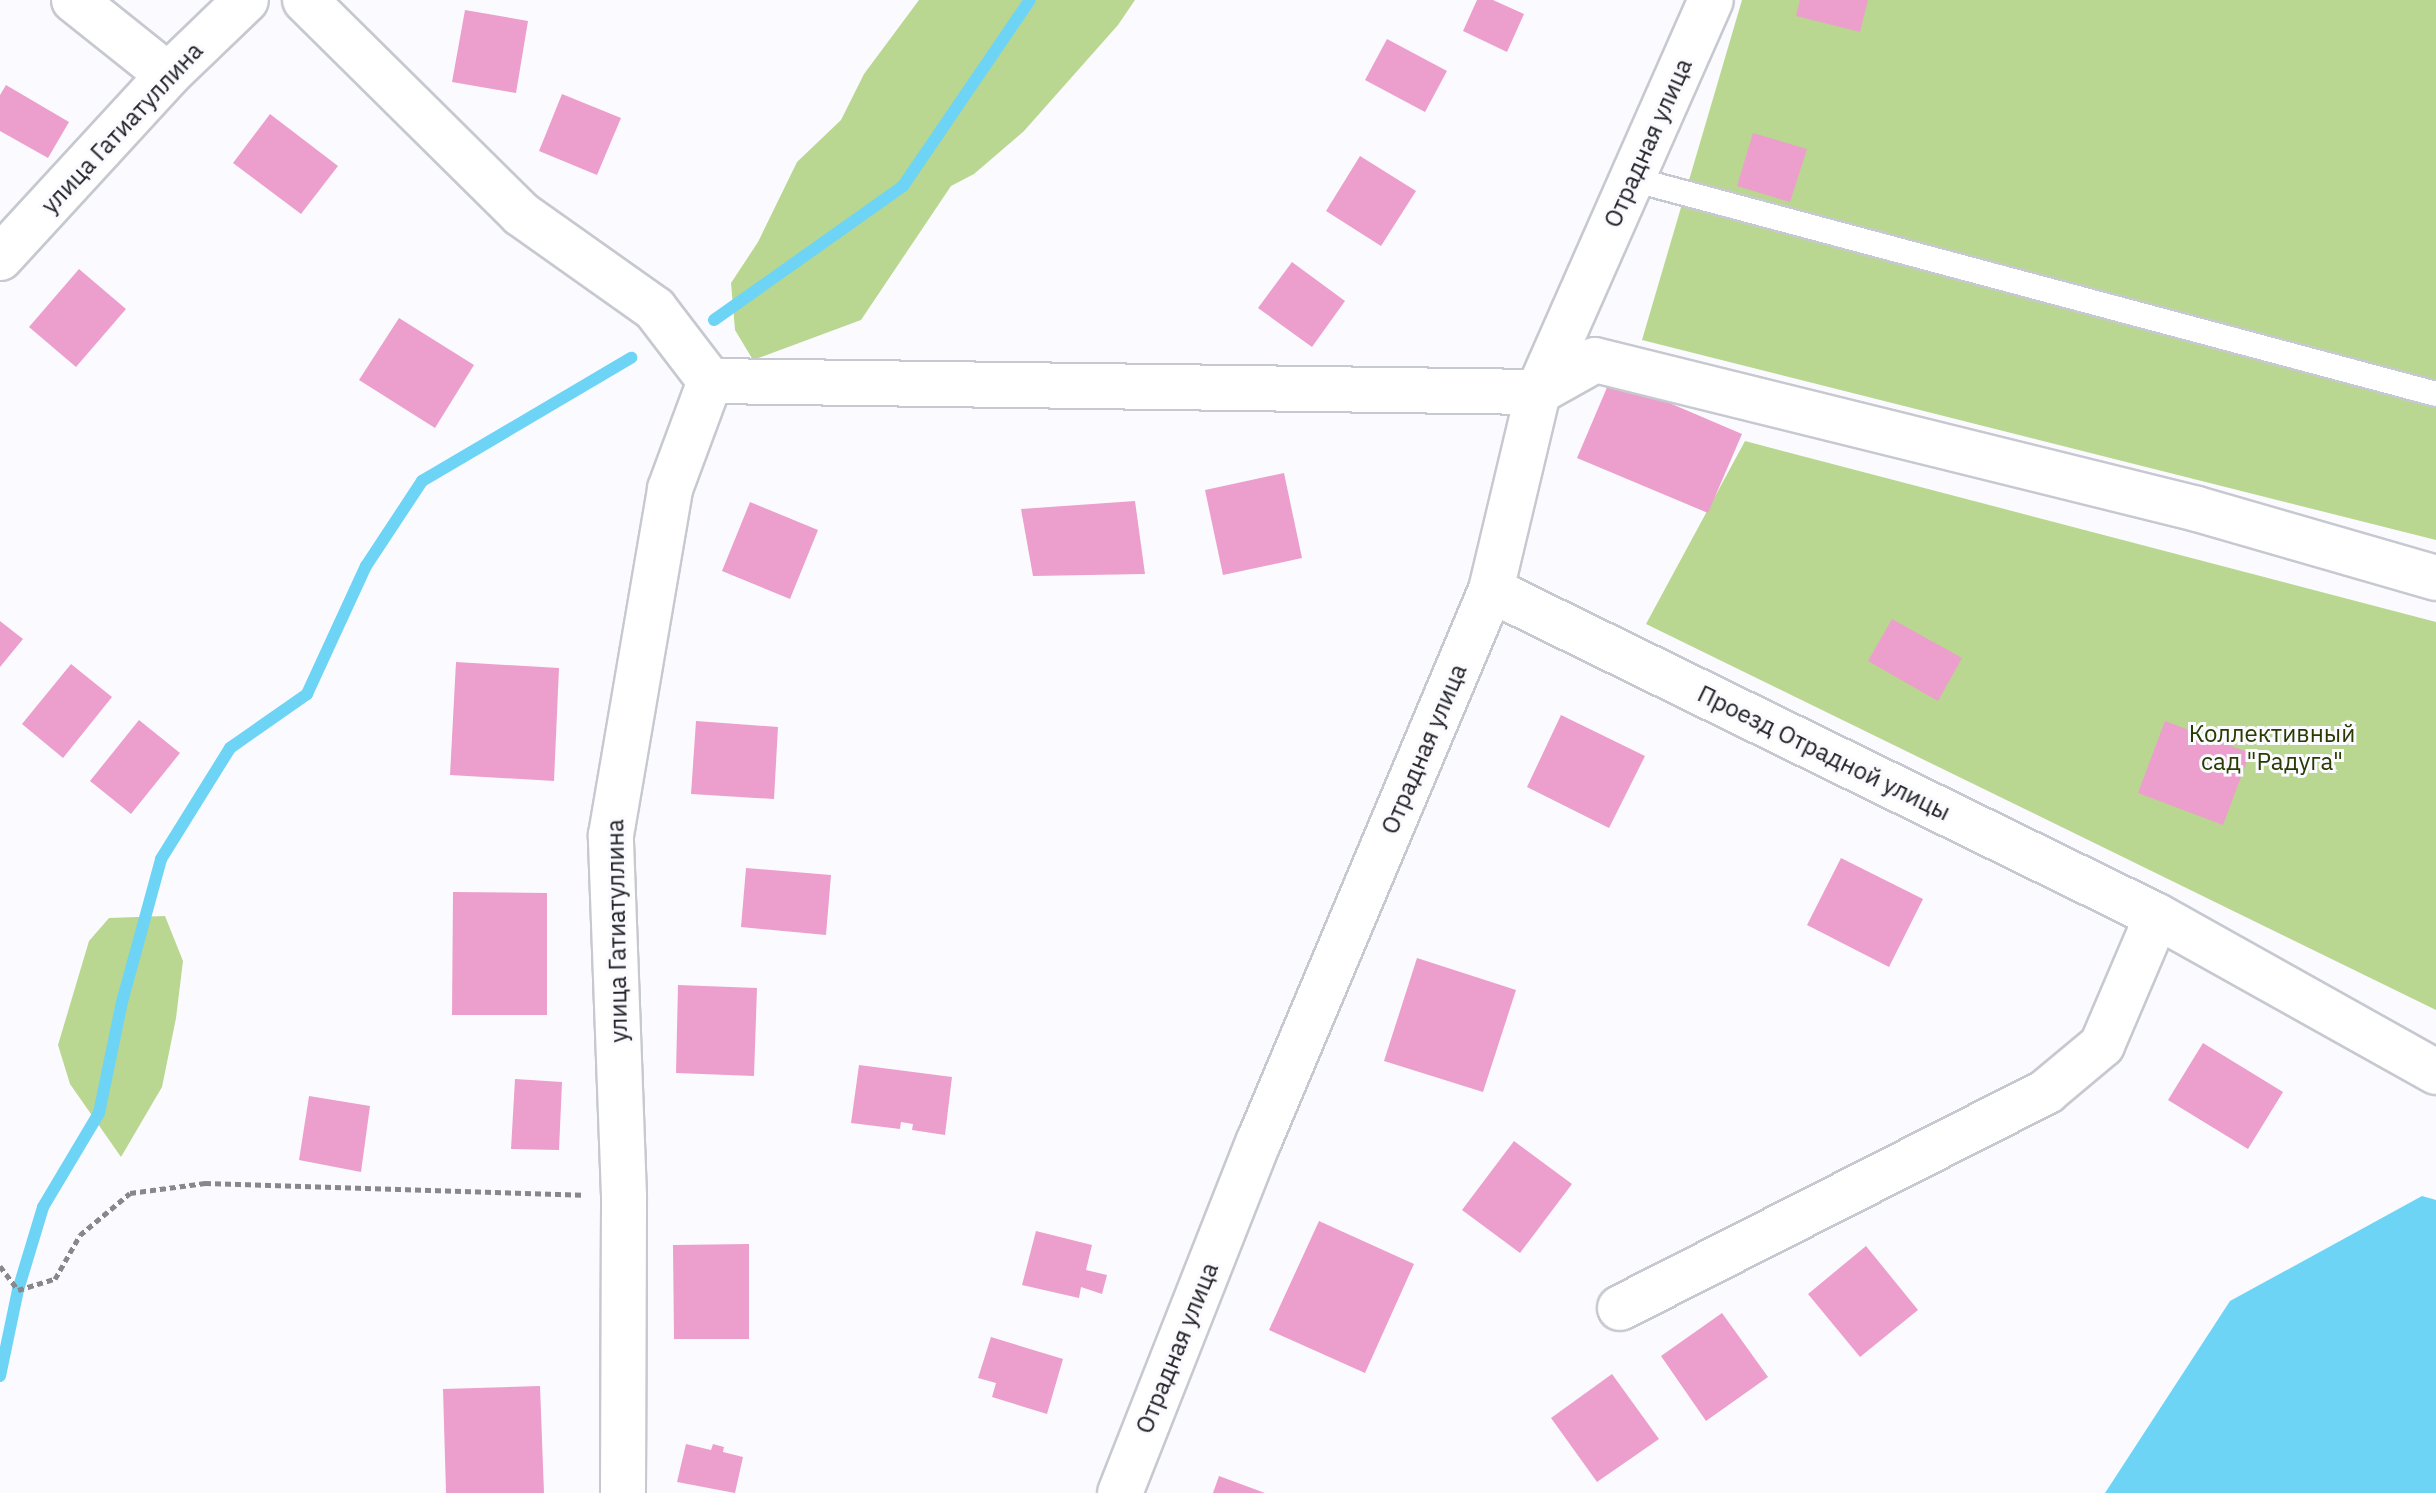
<!DOCTYPE html>
<meta charset="utf-8">
<style>
body{margin:0}
#map{position:relative;width:2436px;height:1493px;overflow:hidden;background:#fbfbff;font-family:"IBM Plex Sans",sans-serif}
div>[style]{position:absolute}
.green>*{inset:0;background:#b9d790}
.water>*{inset:0;background:#6dd4f5}
.stream>*{height:12px;margin:-6px;padding:0 6px;transform-origin:6px;border-radius:6px;background:#6dd4f5}
.building>*{inset:0;background:#ec9fcc}
.path>*{height:5px;margin-top:-2.5px;transform-origin:0;background:repeating-linear-gradient(90deg,#87888b 0 6px,transparent 0 10px)}
.roads{filter:drop-shadow(2px 0 #c7c9d0) drop-shadow(-2px 0 #c7c9d0) drop-shadow(0 2px #c7c9d0) drop-shadow(0 -2px #c7c9d0)}
.service>*{height:24px;margin:-12px;padding:0 12px;transform-origin:12px;border-radius:12px;background:#fff}
.minor>*{height:44px;margin:-22px;padding:0 22px;transform-origin:22px;border-radius:22px;background:#fff}
.tertiary>*{height:44px;margin:-22px;padding:0 22px;transform-origin:22px;border-radius:22px;background:#fff}
span{translate:-50% -50%;white-space:nowrap;text-align:center;line-height:1.15;-webkit-text-stroke:6px #fbfbff;paint-order:stroke}
.street-label{font-size:24px;color:#202124}
.park-label{font-size:24px;color:#293b02}
</style>
<div id="map">
<div class="green">
<i style="clip-path:polygon(919px 0,1135px 0,1118px 25px,1024px 131px,974px 174px,951px 186px,861px 320px,753px 360px,735px 330px,731px 283px,758px 242px,797px 162px,841px 120px,864px 74px)"></i>
<i style="clip-path:polygon(1742px 0,2436px 0,2436px 540px,1642px 340px)"></i>
<i style="clip-path:polygon(1745px 441px,2436px 622px,2436px 1010px,1646px 624px)"></i>
<i style="clip-path:polygon(165px 916px,183px 961px,176px 1018px,162px 1087px,121px 1157px,70px 1084px,58px 1045px,89px 941px,109px 918px)"></i>
</div>
<div class="water">
<i style="clip-path:polygon(2422px 1196px,2436px 1200px,2436px 1493px,2105px 1493px,2230px 1301px)"></i>
</div>
<div class="stream">
<i style="left:714px;top:320px;width:232px;rotate:-35.3deg"></i>
<i style="left:903px;top:186px;width:225px;rotate:-55.7deg"></i>
<i style="left:0;top:1376px;width:88px;rotate:-78.2deg"></i>
<i style="left:18px;top:1290px;width:87px;rotate:-73.2deg"></i>
<i style="left:43px;top:1207px;width:109px;rotate:-59.2deg"></i>
<i style="left:99px;top:1113px;width:113px;rotate:-78.3deg"></i>
<i style="left:122px;top:1002px;width:148px;rotate:-74.7deg"></i>
<i style="left:161px;top:859px;width:131px;rotate:-58.1deg"></i>
<i style="left:230px;top:748px;width:94px;rotate:-35deg"></i>
<i style="left:307px;top:694px;width:141px;rotate:-65.3deg"></i>
<i style="left:366px;top:566px;width:102px;rotate:-56.6deg"></i>
<i style="left:422px;top:481px;width:243px;rotate:-30.5deg"></i>
</div>
<div class="building">
<i style="clip-path:polygon(1477px 0,1493px 0,1524px 14px,1507px 52px,1463px 31px)"></i>
<i style="clip-path:polygon(1800px 0,1868px 0,1860px 32px,1796px 16px)"></i>
<i style="clip-path:polygon(465px 10px,528px 21px,516px 93px,452px 82px)"></i>
<i style="clip-path:polygon(1387px 39px,1447px 71px,1425px 112px,1365px 80px)"></i>
<i style="clip-path:polygon(6px 85px,69px 122px,48px 158px,0 131px,0 95px)"></i>
<i style="clip-path:polygon(562px 94px,621px 118px,597px 175px,539px 151px)"></i>
<i style="clip-path:polygon(270px 114px,338px 166px,301px 214px,233px 163px)"></i>
<i style="clip-path:polygon(1753px 133px,1807px 149px,1790px 202px,1737px 186px)"></i>
<i style="clip-path:polygon(1360px 156px,1416px 191px,1381px 246px,1326px 211px)"></i>
<i style="clip-path:polygon(1292px 262px,1345px 301px,1312px 347px,1258px 308px)"></i>
<i style="clip-path:polygon(79px 269px,126px 309px,76px 367px,29px 327px)"></i>
<i style="clip-path:polygon(399px 318px,474px 365px,435px 428px,359px 380px)"></i>
<i style="clip-path:polygon(1611px 378px,1742px 434px,1708px 513px,1577px 458px)"></i>
<i style="clip-path:polygon(1284px 473px,1302px 558px,1223px 575px,1205px 490px)"></i>
<i style="clip-path:polygon(1135px 501px,1145px 574px,1033px 576px,1021px 509px)"></i>
<i style="clip-path:polygon(750px 502px,818px 530px,790px 599px,722px 571px)"></i>
<i style="clip-path:polygon(1892px 619px,1962px 658px,1938px 701px,1868px 661px)"></i>
<i style="clip-path:polygon(0 621px,23px 639px,0 667px)"></i>
<i style="clip-path:polygon(456px 662px,559px 668px,554px 781px,450px 775px)"></i>
<i style="clip-path:polygon(71px 664px,112px 697px,63px 758px,22px 724px)"></i>
<i style="clip-path:polygon(1561px 715px,1645px 756px,1609px 828px,1527px 787px)"></i>
<i style="clip-path:polygon(139px 720px,180px 753px,131px 814px,90px 781px)"></i>
<i style="clip-path:polygon(696px 721px,778px 727px,774px 799px,691px 794px)"></i>
<i style="clip-path:polygon(2165px 721px,2250px 753px,2223px 825px,2138px 793px)"></i>
<i style="clip-path:polygon(1841px 858px,1923px 899px,1889px 967px,1807px 925px)"></i>
<i style="clip-path:polygon(746px 868px,831px 875px,826px 935px,741px 927px)"></i>
<i style="clip-path:polygon(453px 892px,547px 893px,547px 1015px,452px 1015px)"></i>
<i style="clip-path:polygon(1417px 958px,1516px 990px,1483px 1092px,1384px 1061px)"></i>
<i style="clip-path:polygon(678px 985px,757px 988px,754px 1076px,676px 1073px)"></i>
<i style="clip-path:polygon(2203px 1043px,2283px 1092px,2248px 1149px,2168px 1100px)"></i>
<i style="clip-path:polygon(859px 1065px,952px 1077px,945px 1135px,912px 1130px,913px 1124px,901px 1122px,900px 1129px,851px 1123px)"></i>
<i style="clip-path:polygon(515px 1079px,562px 1082px,559px 1150px,511px 1149px)"></i>
<i style="clip-path:polygon(309px 1096px,370px 1106px,361px 1172px,299px 1160px)"></i>
<i style="clip-path:polygon(1514px 1141px,1572px 1184px,1520px 1253px,1462px 1210px)"></i>
<i style="clip-path:polygon(1319px 1221px,1414px 1264px,1365px 1373px,1269px 1330px)"></i>
<i style="clip-path:polygon(1036px 1231px,1092px 1245px,1086px 1270px,1107px 1275px,1102px 1294px,1081px 1287px,1079px 1298px,1022px 1285px)"></i>
<i style="clip-path:polygon(749px 1244px,749px 1339px,674px 1339px,673px 1245px)"></i>
<i style="clip-path:polygon(1866px 1246px,1918px 1310px,1860px 1357px,1808px 1294px)"></i>
<i style="clip-path:polygon(1722px 1313px,1768px 1377px,1706px 1421px,1661px 1356px)"></i>
<i style="clip-path:polygon(991px 1337px,1063px 1359px,1047px 1414px,992px 1397px,996px 1383px,978px 1378px)"></i>
<i style="clip-path:polygon(1612px 1374px,1659px 1439px,1597px 1482px,1551px 1418px)"></i>
<i style="clip-path:polygon(540px 1386px,544px 1493px,446px 1493px,443px 1389px)"></i>
<i style="clip-path:polygon(686px 1444px,711px 1450px,713px 1444px,724px 1447px,723px 1452px,743px 1457px,735px 1493px,677px 1482px)"></i>
<i style="clip-path:polygon(1219px 1476px,1265px 1493px,1213px 1493px)"></i>
</div>
<div class="path">
<i style="left:0;top:1266px;width:30px;rotate:53deg"></i>
<i style="left:18px;top:1290px;width:39px;rotate:-17deg"></i>
<i style="left:55px;top:1279px;width:51px;rotate:-60.4deg"></i>
<i style="left:80px;top:1235px;width:65px;rotate:-40deg"></i>
<i style="left:130px;top:1193px;width:76px;rotate:-7.6deg"></i>
<i style="left:205px;top:1183px;width:378px;rotate:1.8deg"></i>
</div>
<div class="roads">
<div class="service">
<i style="left:1632px;top:179px;width:832px;rotate:14.97deg"></i>
</div>
<div class="minor">
<i style="left:305px;top:0;width:304px;rotate:44.7deg"></i>
<i style="left:521px;top:214px;width:164px;rotate:35.3deg"></i>
<i style="left:655px;top:309px;width:91px;rotate:52.6deg"></i>
<i style="left:710px;top:381px;width:828px;rotate:0.76deg"></i>
<i style="left:1538px;top:392px;width:65px;rotate:-29.3deg"></i>
<i style="left:1595px;top:360px;width:620px;rotate:13.9deg"></i>
<i style="left:2197px;top:509px;width:249px;rotate:16.1deg"></i>
<i style="left:1491px;top:590px;width:742px;rotate:26.08deg"></i>
<i style="left:2157px;top:916px;width:320px;rotate:29.2deg"></i>
<i style="left:1620px;top:1308px;width:479px;rotate:-26.9deg"></i>
<i style="left:2047px;top:1091px;width:72px;rotate:-39.9deg"></i>
<i style="left:2102px;top:1045px;width:140px;rotate:-66.9deg"></i>
<i style="left:623px;top:1493px;width:297px;rotate:-89.8deg"></i>
<i style="left:624px;top:1196px;width:361px;rotate:-92.1deg"></i>
<i style="left:611px;top:835px;width:351px;rotate:-80.3deg"></i>
<i style="left:670px;top:489px;width:115px;rotate:-69.7deg"></i>
<i style="left:1120px;top:1493px;width:378px;rotate:-68.5deg"></i>
<i style="left:1259px;top:1141px;width:598px;rotate:-67.17deg"></i>
<i style="left:1491px;top:590px;width:204px;rotate:-76.6deg"></i>
<i style="left:1538px;top:392px;width:428px;rotate:-66.2deg"></i>
</div>
<div class="tertiary">
<i style="left:74px;top:0;width:120px;rotate:38.6deg"></i>
<i style="left:0;top:258px;width:248px;rotate:-47.4deg"></i>
<i style="left:168px;top:75px;width:108px;rotate:-43.9deg"></i>
</div>
</div>
<div class="street-label">
<span style="left:122px;top:128px;rotate:-47deg">улица Гатиатуллина</span>
<span style="left:1648px;top:143px;rotate:-66deg">Отрадная улица</span>
<span style="left:1424px;top:749px;rotate:-67deg">Отрадная улица</span>
<span style="left:1824px;top:753px;rotate:26deg">Проезд Отрадной улицы</span>
<span style="left:617px;top:931px;rotate:-91deg">улица Гатиатуллина</span>
<span style="left:1177px;top:1348px;rotate:-68deg">Отрадная улица</span>
</div>
<div class="park-label">
<span style="left:2272px;top:748px">Коллективный<br>сад "Радуга"</span>
</div>
</div>
